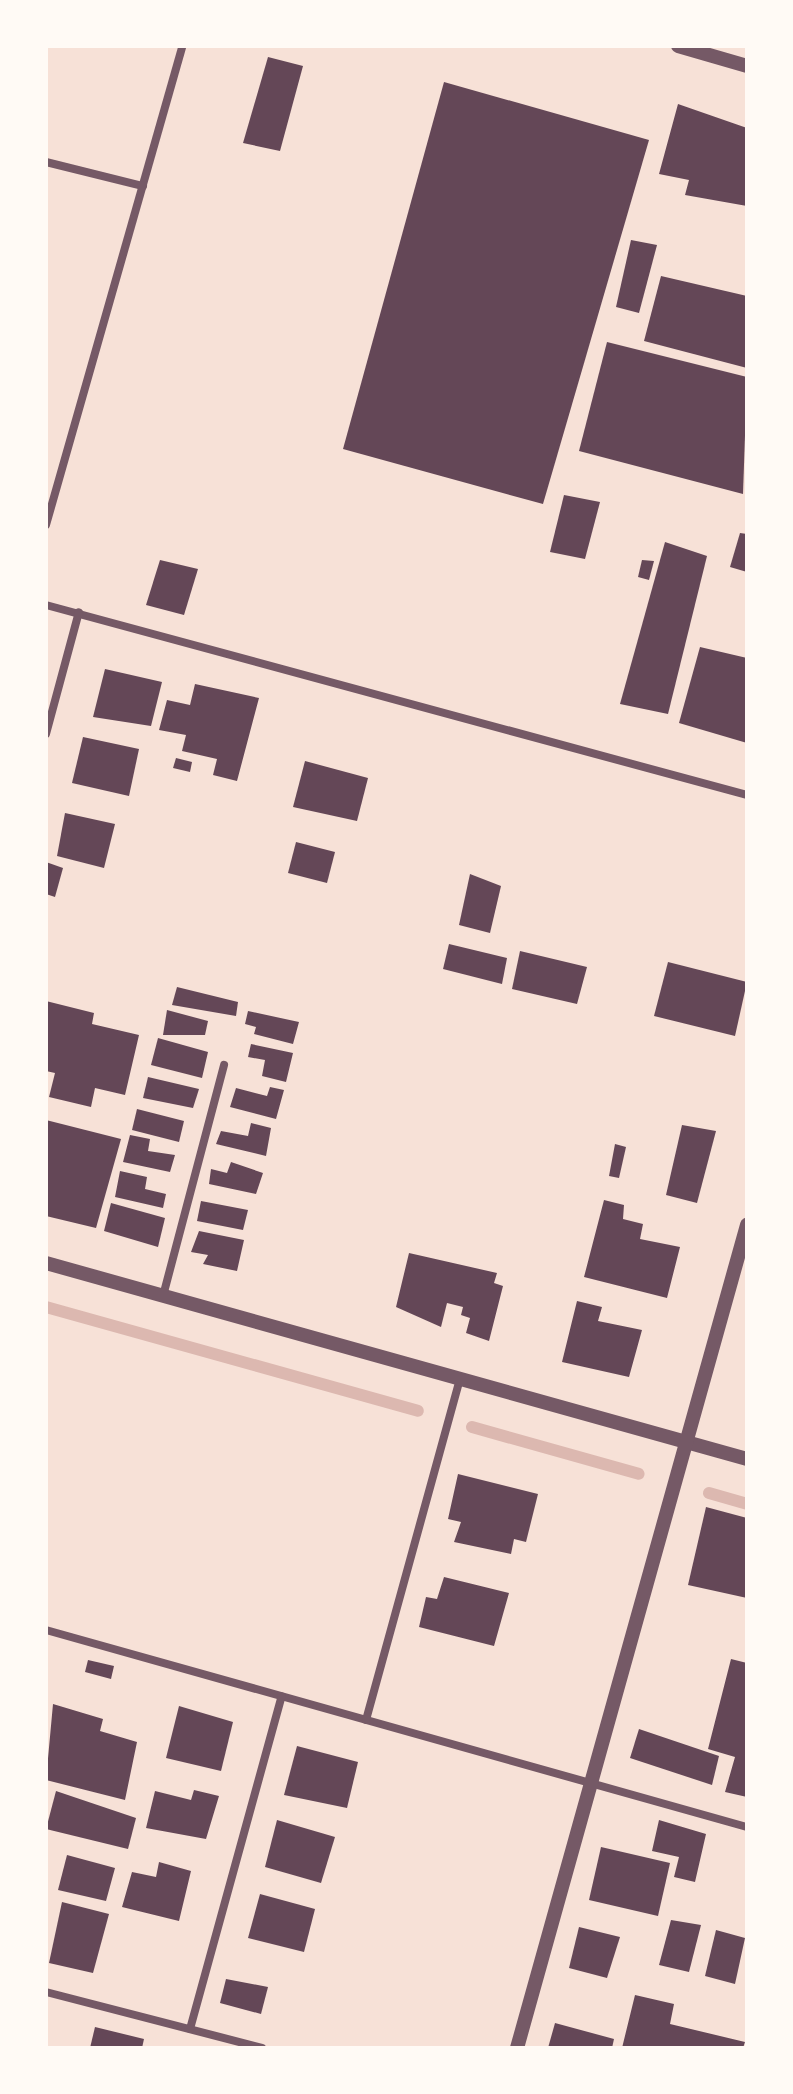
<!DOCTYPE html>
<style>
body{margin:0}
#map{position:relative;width:793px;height:2094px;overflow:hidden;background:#f7e1d7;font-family:"Golos Text",sans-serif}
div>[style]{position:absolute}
.stream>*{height:12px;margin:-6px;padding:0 6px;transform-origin:6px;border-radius:6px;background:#dcb8b0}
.building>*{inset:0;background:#644757}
.minor>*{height:8px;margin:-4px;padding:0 4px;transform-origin:4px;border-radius:4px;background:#755966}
.tertiary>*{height:14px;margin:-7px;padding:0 7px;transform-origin:7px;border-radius:7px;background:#755966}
span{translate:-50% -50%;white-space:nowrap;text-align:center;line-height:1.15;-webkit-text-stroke:6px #fffaf5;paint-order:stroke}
.frame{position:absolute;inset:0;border:48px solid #fffaf5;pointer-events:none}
</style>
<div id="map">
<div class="stream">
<i style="left:46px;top:1307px;width:386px;rotate:15.6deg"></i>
<i style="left:472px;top:1427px;width:173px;rotate:15.7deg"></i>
<i style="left:709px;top:1493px;width:40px;rotate:16deg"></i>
</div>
<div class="building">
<i style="clip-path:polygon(268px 57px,303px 66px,280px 151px,243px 143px)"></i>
<i style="clip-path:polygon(444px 82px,649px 140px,543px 504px,343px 449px)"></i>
<i style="clip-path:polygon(678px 104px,747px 128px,747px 206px,685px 195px,689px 180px,659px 174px)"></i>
<i style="clip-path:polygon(631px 240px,657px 245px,639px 313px,616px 307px)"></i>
<i style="clip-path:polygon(661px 276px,747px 296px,747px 368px,644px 341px)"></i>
<i style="clip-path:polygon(607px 342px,747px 377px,743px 494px,579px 451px)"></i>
<i style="clip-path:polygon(564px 495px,600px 502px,585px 559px,550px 552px)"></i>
<i style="clip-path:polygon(740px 533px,747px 534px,747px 572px,730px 567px)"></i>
<i style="clip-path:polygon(665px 542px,707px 556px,668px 714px,620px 704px)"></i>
<i style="clip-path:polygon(160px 560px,198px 569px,184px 615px,146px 605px)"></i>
<i style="clip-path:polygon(642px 560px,654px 561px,649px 580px,638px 577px)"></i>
<i style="clip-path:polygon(700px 647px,747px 658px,747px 743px,679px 723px)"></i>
<i style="clip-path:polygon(105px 669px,162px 682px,151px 726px,93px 717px)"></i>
<i style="clip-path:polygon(195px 684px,259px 698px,237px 781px,213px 775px,217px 759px,182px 751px,186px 735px,159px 730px,167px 700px,190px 705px)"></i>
<i style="clip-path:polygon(83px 737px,139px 749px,129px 796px,72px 783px)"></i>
<i style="clip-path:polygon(176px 758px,192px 762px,190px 772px,173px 768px)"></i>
<i style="clip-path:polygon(305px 761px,368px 778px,357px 821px,293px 807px)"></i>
<i style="clip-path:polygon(65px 813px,115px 824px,104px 868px,57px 856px)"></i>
<i style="clip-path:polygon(296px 842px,335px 852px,327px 883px,288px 873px)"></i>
<i style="clip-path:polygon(46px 862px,63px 868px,55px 897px,46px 894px)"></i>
<i style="clip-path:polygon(470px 874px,501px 886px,490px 933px,459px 925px)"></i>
<i style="clip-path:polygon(449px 944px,507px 958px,502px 984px,443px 969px)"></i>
<i style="clip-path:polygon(520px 951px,587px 967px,577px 1004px,512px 989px)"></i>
<i style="clip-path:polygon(668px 962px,747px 982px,735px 1036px,654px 1016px)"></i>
<i style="clip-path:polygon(177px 987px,238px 1002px,236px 1016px,172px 1005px)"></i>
<i style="clip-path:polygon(46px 1001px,94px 1013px,92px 1024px,139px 1035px,125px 1095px,95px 1088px,91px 1107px,49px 1097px,55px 1073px,46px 1071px)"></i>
<i style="clip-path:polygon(167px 1010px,208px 1021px,205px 1035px,163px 1035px)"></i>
<i style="clip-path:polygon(248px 1011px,299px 1022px,293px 1044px,254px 1034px,256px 1027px,245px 1024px)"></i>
<i style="clip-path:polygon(158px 1038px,208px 1052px,202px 1078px,151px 1065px)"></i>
<i style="clip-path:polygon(251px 1044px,293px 1053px,286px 1082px,262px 1076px,265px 1060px,248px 1057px)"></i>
<i style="clip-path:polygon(148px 1077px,199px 1089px,193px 1108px,143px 1098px)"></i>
<i style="clip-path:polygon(270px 1087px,284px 1090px,276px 1119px,230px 1107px,236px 1088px,267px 1096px)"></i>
<i style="clip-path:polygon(137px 1109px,184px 1121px,179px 1142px,132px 1130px)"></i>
<i style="clip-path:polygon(46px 1120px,121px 1139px,96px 1228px,46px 1216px)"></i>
<i style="clip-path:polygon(251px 1123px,271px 1128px,266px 1156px,216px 1144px,221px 1131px,248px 1136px)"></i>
<i style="clip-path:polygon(682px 1125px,716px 1131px,697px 1203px,666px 1195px)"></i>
<i style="clip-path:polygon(130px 1135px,150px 1139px,148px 1151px,175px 1155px,170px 1172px,123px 1162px)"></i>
<i style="clip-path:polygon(615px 1144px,626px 1147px,619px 1178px,609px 1176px)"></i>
<i style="clip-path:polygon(231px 1162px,263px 1173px,256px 1194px,209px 1184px,211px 1169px,227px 1173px)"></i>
<i style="clip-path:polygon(120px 1171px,147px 1177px,145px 1189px,166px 1194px,163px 1208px,115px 1197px)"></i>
<i style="clip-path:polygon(604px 1200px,624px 1205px,623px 1219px,643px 1224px,640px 1239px,680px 1247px,667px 1298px,584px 1277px)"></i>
<i style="clip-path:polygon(201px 1201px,248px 1210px,243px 1230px,197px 1221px)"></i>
<i style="clip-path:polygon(111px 1203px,165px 1218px,158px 1247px,104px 1231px)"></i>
<i style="clip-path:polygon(199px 1231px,244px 1240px,237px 1271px,203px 1264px,208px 1255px,191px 1252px)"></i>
<i style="clip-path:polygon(409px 1253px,497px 1273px,494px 1283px,503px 1286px,489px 1341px,466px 1333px,470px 1318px,461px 1315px,463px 1307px,447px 1303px,441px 1327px,396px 1307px)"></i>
<i style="clip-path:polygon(577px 1301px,602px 1307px,598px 1321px,642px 1330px,629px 1377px,562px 1362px)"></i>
<i style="clip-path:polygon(458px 1474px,538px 1494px,526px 1542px,514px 1539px,511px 1554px,454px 1542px,461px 1522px,448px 1519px)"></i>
<i style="clip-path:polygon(706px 1507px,747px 1518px,747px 1598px,688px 1585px)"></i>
<i style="clip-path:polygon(444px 1577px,509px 1593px,494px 1646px,419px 1627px,426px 1597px,437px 1599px)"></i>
<i style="clip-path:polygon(731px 1659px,747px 1663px,747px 1797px,725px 1792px,735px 1757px,708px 1749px)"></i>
<i style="clip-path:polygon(88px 1660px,114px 1666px,111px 1679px,85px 1672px)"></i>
<i style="clip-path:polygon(53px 1704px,103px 1719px,100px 1731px,137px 1742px,125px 1800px,46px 1780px)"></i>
<i style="clip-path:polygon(179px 1706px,233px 1722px,221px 1771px,166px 1758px)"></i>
<i style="clip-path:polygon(639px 1729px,719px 1756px,712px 1785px,630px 1758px)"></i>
<i style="clip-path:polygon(297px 1746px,358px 1762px,347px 1808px,284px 1795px)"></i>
<i style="clip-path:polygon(194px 1790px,219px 1796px,206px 1839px,146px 1828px,155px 1791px,191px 1800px)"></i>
<i style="clip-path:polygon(56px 1791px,136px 1818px,128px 1849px,46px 1829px)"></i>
<i style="clip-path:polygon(277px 1820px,335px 1837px,321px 1883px,265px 1867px)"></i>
<i style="clip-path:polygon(659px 1820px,706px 1834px,695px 1882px,674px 1877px,679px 1857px,652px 1851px)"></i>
<i style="clip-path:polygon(601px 1847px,670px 1863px,658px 1916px,589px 1900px)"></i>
<i style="clip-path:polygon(67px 1855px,115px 1868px,106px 1901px,58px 1890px)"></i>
<i style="clip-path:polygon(159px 1862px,191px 1871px,179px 1921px,122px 1907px,132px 1872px,156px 1877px)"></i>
<i style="clip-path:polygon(260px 1894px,315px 1909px,304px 1952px,248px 1938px)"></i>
<i style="clip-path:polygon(62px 1902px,109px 1914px,93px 1973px,49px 1963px)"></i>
<i style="clip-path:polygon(671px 1920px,701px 1925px,689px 1972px,659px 1965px)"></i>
<i style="clip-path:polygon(579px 1927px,620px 1937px,607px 1978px,569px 1968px)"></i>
<i style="clip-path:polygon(716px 1930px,745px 1938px,735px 1984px,705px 1976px)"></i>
<i style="clip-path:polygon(226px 1979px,268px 1987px,261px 2014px,220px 2003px)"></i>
<i style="clip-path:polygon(635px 1995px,674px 2004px,670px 2024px,745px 2042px,743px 2048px,622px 2048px)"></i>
<i style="clip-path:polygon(555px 2023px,614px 2039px,612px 2048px,548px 2048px)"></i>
<i style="clip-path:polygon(95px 2027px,144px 2039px,142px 2048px,90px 2048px)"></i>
</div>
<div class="minor">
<i style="left:46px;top:162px;width:100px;rotate:13.9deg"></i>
<i style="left:46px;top:525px;width:498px;rotate:-74.1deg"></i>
<i style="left:46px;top:605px;width:726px;rotate:15.17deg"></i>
<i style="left:46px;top:734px;width:126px;rotate:-74.9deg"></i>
<i style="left:163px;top:1296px;width:239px;rotate:-75.2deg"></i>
<i style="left:46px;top:1630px;width:728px;rotate:15.7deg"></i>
<i style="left:366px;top:1720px;width:355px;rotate:-74.6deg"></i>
<i style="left:46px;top:1992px;width:223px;rotate:14.5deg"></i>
<i style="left:190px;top:2029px;width:345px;rotate:-74.6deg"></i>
</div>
<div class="tertiary">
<i style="left:678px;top:46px;width:72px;rotate:16.2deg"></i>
<i style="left:46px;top:1263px;width:728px;rotate:15.62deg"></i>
<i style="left:517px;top:2048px;width:855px;rotate:-74.39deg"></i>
</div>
<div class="frame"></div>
</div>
